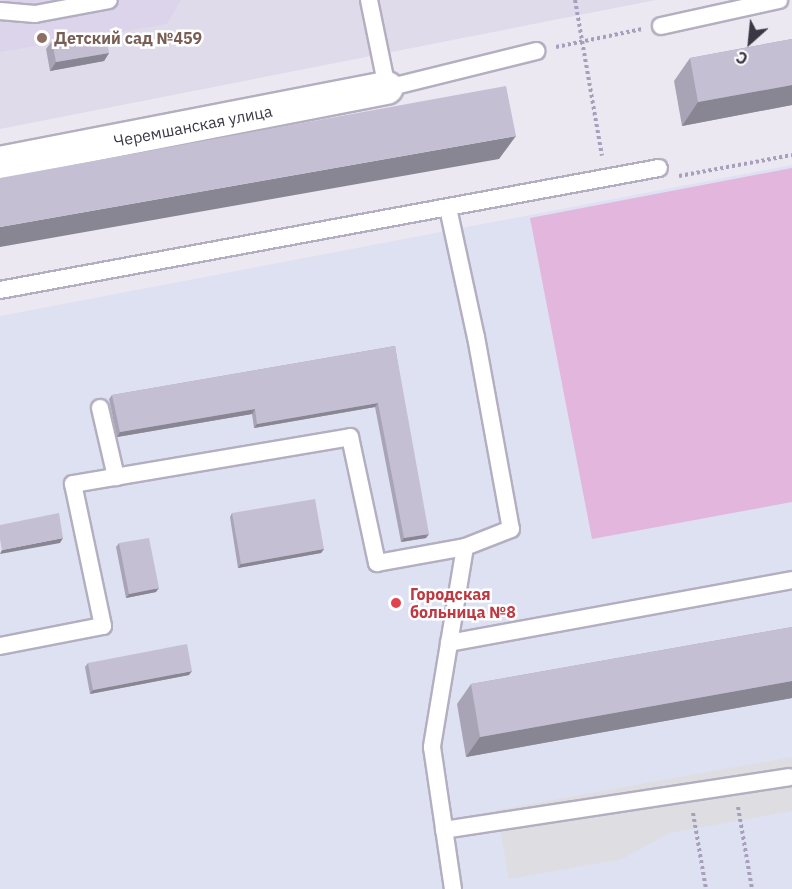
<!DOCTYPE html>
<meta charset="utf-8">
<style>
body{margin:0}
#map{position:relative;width:792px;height:889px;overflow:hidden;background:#ece8f2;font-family:"IBM Plex Sans",sans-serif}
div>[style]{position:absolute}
.residential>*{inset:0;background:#e0dbea}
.education>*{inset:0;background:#dcd4ea}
.medical>*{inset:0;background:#dde1f1}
.green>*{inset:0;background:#e2b6dd}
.parking>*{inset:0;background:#dedde1}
.path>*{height:4px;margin-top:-2px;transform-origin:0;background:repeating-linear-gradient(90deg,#a89fbd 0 3px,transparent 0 6px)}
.roads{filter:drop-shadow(2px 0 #b4afc0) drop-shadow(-2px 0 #b4afc0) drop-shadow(0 2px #b4afc0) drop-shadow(0 -2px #b4afc0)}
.service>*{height:16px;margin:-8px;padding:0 8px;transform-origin:8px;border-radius:8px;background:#fff}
.minor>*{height:32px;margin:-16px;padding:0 16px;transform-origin:16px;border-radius:16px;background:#fff}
.wall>*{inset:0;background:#a9a4b5}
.shaded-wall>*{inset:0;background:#898694}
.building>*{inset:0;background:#c4bfd3}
.dots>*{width:16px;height:16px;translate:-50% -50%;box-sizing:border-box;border:3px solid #fff;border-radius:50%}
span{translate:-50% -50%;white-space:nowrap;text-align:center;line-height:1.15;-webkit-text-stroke:5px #fff;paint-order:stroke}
.education-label{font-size:16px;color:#785e54;font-weight:700}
.left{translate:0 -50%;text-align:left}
.street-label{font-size:16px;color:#3b3845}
.health-label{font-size:16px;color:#be3a42;font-weight:700}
.north{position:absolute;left:720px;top:12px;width:60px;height:60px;-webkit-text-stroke:4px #fff;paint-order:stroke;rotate:207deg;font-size:16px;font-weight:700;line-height:24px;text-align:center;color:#3b3845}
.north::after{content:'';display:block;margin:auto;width:21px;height:27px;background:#3b3845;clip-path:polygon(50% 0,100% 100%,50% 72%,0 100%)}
</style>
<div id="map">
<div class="residential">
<i style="clip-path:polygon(0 0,656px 0,0 129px)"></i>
</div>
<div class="education">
<i style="clip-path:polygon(0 0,181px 0,167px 24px,0 52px)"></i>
</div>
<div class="medical">
<i style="clip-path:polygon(792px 165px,792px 889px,0 889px,0 316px)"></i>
</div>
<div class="green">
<i style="clip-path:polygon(792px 168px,792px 502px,592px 539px,530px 218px)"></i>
</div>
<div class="parking">
<i style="clip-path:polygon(792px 757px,792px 811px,669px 833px,622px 859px,509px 879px,497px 810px)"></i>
</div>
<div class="path">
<i style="left:575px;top:0;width:158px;rotate:80.2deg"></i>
<i style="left:556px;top:47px;width:88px;rotate:-11.8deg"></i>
<i style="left:679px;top:176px;width:115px;rotate:-10.5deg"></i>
<i style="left:738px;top:807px;width:83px;rotate:80.3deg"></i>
<i style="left:693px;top:813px;width:77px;rotate:80.3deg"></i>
</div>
<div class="roads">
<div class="service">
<i style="left:369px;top:0;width:90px;rotate:78.4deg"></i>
<i style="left:387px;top:88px;width:154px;rotate:-13.9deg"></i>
<i style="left:0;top:11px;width:35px;rotate:5deg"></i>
<i style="left:35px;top:14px;width:75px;rotate:-10.7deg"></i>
<i style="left:661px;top:26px;width:121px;rotate:-12.4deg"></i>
<i style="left:448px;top:208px;width:132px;rotate:77.8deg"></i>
<i style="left:476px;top:337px;width:195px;rotate:79.7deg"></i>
<i style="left:511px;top:529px;width:49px;rotate:158.6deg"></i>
<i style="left:465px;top:547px;width:203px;rotate:99.4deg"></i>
<i style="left:432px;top:747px;width:144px;rotate:81.6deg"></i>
<i style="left:0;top:290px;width:670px;rotate:-10.49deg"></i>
<i style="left:100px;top:408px;width:71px;rotate:76.9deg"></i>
<i style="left:449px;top:643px;width:349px;rotate:-10.4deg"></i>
<i style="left:0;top:646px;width:105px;rotate:-11deg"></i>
<i style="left:103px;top:626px;width:145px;rotate:-101.9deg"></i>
<i style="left:73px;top:484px;width:281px;rotate:-9.6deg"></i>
<i style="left:350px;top:437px;width:129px;rotate:77.9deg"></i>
<i style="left:377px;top:563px;width:89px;rotate:-10.3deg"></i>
<i style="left:444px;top:830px;width:349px;rotate:-8.7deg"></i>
</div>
<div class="minor">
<i style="left:0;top:163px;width:394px;rotate:-11deg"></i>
</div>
</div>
<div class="wall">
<i style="clip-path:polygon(792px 39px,792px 105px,682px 126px,674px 81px,690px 58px)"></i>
<i style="clip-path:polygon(52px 41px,109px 53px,104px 61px,50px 71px,46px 49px)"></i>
<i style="clip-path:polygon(395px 346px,426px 538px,401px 542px,375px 407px,254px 428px,252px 414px,117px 437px,109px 399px,112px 395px)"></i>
<i style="clip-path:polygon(232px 513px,324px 549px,321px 553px,238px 568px,230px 517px)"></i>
<i style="clip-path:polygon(119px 543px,156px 592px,126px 598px,116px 547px)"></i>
<i style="clip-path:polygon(792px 627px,792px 698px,466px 757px,457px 704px,471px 684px)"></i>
<i style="clip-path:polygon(88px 663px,189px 675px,90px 694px,85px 667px)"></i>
</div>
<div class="shaded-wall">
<i style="clip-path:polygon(109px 53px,104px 61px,50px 71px,56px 62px)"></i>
<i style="clip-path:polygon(792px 85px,792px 105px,682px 126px,698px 102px)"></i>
<i style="clip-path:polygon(516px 136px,499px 159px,0 247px,0 227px)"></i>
<i style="clip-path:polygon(378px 403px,375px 407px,254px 428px,257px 424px)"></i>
<i style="clip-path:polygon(255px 409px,252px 414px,117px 437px,120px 432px)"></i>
<i style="clip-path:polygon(429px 534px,426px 538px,401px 542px,404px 538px)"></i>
<i style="clip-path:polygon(63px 538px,60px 543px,0 554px,2px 550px)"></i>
<i style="clip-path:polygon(324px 549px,321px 553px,238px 568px,241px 564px)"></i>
<i style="clip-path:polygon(159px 588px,156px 592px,126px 598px,129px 594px)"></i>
<i style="clip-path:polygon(192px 671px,189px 675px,90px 694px,93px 690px)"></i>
<i style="clip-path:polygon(792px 681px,792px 698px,466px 757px,480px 737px)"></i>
</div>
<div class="building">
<i style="clip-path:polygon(106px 32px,109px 53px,56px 62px,52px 41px)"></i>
<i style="clip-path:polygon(792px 39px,792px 85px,698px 102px,690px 58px)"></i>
<i style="clip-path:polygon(506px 86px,516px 136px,0 227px,0 178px)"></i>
<i style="clip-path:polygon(395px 346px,429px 534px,404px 538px,378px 403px,257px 424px,255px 409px,120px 432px,112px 395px)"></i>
<i style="clip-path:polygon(315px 499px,324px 549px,241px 564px,232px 513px)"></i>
<i style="clip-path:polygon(59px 513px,63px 538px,2px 550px,0 539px,0 525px)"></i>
<i style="clip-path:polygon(149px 538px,159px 588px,129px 594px,119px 543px)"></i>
<i style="clip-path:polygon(792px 627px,792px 681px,480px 737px,471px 684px)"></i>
<i style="clip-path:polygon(187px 644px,192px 671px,93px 690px,88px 663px)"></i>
</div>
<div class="dots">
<i style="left:42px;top:38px;background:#8d6e63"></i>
<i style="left:396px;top:603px;background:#e0444e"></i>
</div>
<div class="education-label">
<span class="left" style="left:54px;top:38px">Детский сад №459</span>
</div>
<div class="street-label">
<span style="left:193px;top:126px;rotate:-11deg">Черемшанская улица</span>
</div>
<div class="health-label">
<span class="left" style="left:410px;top:603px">Городская<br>больница №8</span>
</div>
<div class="north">С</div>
</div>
